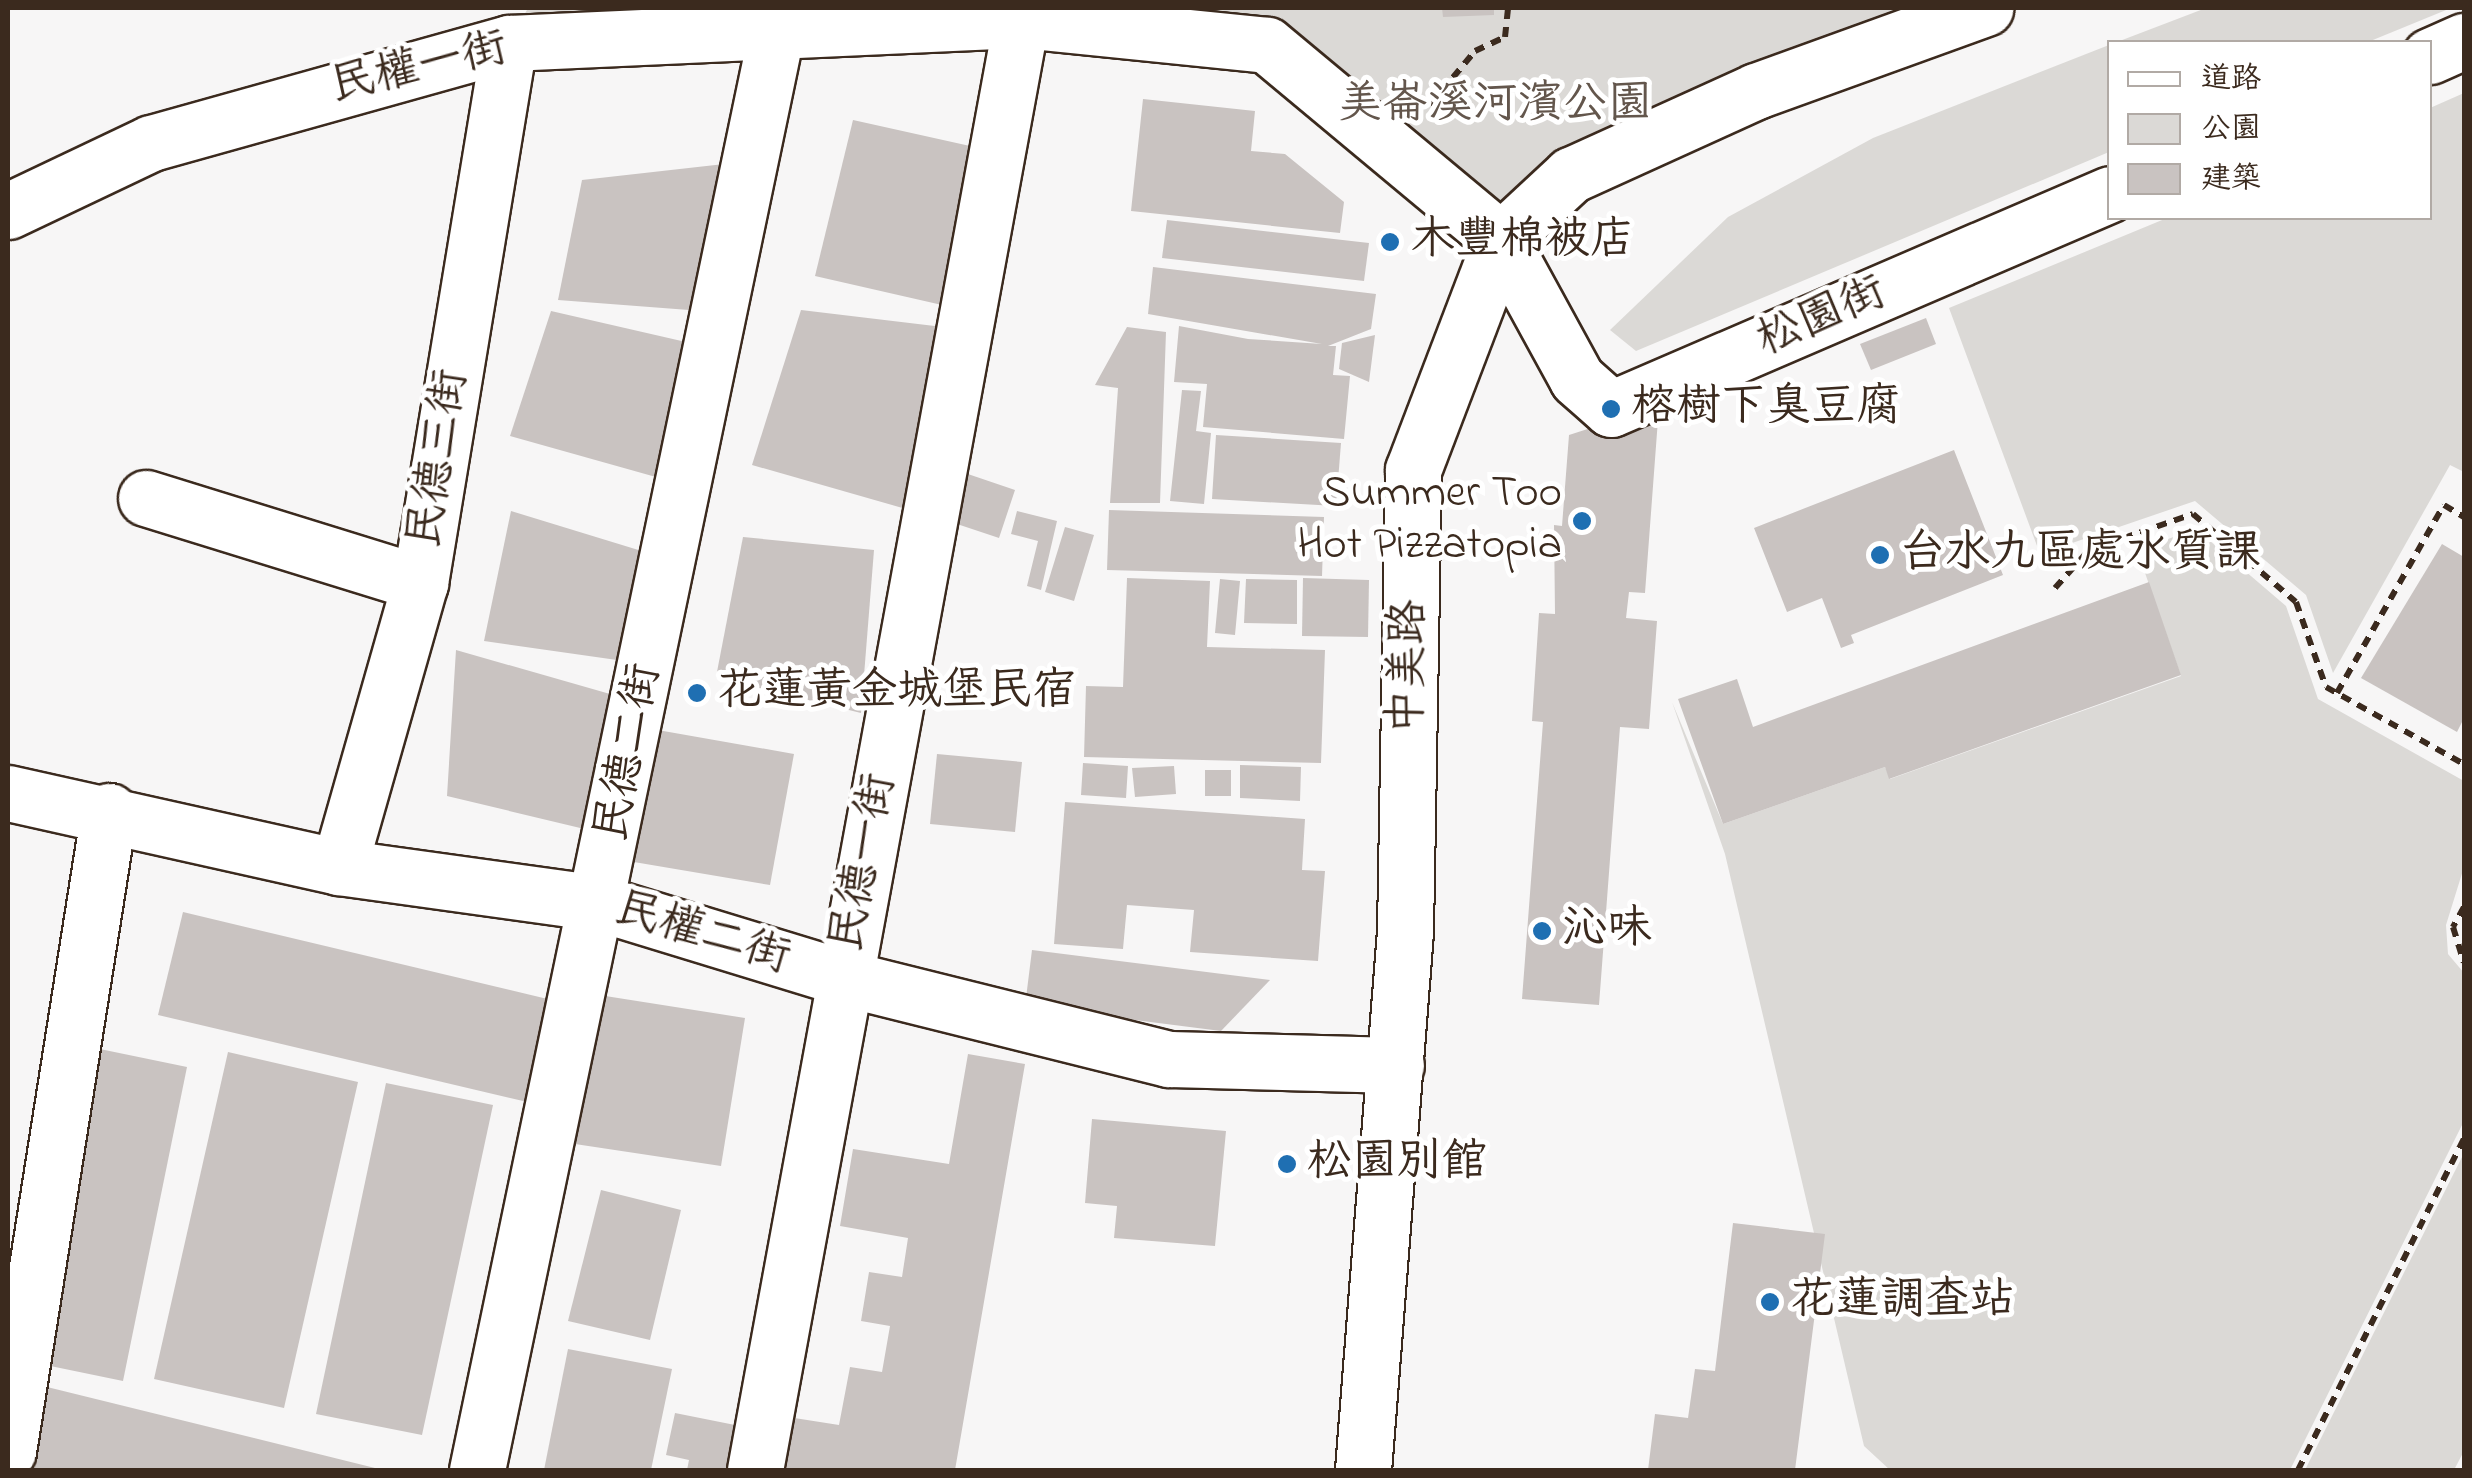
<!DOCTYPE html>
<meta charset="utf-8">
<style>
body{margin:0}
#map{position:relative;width:2472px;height:1478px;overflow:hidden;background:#f7f6f6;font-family:"Indie Flower","LXGW WenKai TC",sans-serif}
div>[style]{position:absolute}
.green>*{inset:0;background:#dbd9d6}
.building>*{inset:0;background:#c9c3c1}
.path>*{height:6px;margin-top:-3px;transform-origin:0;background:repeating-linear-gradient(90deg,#3b2a1e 0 10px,transparent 0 18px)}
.roads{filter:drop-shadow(2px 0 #3b2a1e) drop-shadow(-2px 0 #3b2a1e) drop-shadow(0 2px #3b2a1e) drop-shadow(0 -2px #3b2a1e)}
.street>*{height:55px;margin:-27.5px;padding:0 27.5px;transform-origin:27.5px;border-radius:27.5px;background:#fff}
.primary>*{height:55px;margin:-27.5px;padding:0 27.5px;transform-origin:27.5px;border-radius:27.5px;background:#fff}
.dots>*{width:28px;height:28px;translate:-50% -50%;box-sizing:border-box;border:5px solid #fff;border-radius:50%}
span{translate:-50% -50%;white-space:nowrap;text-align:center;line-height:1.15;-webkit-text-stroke:10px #fff;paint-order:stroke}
.street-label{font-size:45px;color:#3b2a1e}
.park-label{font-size:45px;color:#63564c}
.poi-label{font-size:45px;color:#3b2a1e}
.left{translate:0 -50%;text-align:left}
.right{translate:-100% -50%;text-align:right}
.frame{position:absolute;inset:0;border:10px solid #3b2a1e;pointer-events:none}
.legend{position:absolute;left:2107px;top:40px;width:325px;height:180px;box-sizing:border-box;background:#fff;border:2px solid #b1aaa5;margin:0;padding:12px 18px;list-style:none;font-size:30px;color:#3b2a1e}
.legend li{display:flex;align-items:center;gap:20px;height:50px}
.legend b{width:50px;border:2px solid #b1aaa5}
</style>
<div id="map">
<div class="green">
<i style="clip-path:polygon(528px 8px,1985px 8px,1756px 91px,1501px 240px,1267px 45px,509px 43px)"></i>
<i style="clip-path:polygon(2206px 8px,2451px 8px,2368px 42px,2117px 42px)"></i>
<i style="clip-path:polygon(2109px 45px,2109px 152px,1636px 351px,1610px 330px,1728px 217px,1873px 138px)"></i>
<i style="clip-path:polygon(2464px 93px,2464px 472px,2450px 465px,2333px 673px,2306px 595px,2195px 501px,2040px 554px,1949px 308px,2167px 218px,2430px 218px,2430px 108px)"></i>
<i style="clip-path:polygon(2196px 529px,2286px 606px,2318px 699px,2464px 781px,2464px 867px,2446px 925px,2448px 954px,2464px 973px,2464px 1121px,2290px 1470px,1890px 1470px,1864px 1446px,1725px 854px,1672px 702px,1723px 824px,1885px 767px,1890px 779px,2181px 676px,2137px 550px)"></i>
<i style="clip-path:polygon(2464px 1153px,2464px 1451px,2454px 1470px,2305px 1470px)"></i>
</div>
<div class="building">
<i style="clip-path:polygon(1442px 8px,1494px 8px,1494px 15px,1443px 17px)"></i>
<i style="clip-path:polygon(1143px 99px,1255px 111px,1251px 151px,1285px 154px,1344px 202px,1340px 233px,1131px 211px)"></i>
<i style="clip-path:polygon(853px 120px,979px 148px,942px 305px,815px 276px)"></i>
<i style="clip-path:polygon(742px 162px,702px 311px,558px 300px,582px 180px)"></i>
<i style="clip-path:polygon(1167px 220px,1369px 243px,1364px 281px,1162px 258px)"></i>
<i style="clip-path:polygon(1153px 267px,1376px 294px,1371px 329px,1328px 346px,1336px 346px,1333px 375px,1350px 376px,1344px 439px,1203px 427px,1207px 384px,1174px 382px,1179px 326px,1248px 339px,1322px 344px,1148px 314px)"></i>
<i style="clip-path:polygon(801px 310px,943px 327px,906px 509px,752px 465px)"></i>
<i style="clip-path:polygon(551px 311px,712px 348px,663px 479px,510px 436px)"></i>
<i style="clip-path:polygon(1926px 318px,1936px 344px,1871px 370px,1860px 344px)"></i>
<i style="clip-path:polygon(1127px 327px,1166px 332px,1160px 503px,1110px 503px,1118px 388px,1095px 385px)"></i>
<i style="clip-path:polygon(1375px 335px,1369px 382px,1339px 369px,1342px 343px)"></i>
<i style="clip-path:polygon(1182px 390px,1201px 391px,1196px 431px,1211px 433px,1204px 504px,1170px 501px)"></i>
<i style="clip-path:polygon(1659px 406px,1645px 593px,1629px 592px,1626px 618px,1657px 621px,1649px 729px,1620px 727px,1599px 1005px,1522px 999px,1543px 722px,1532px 721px,1539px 613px,1555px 614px,1554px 525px,1562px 526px,1569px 435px)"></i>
<i style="clip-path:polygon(1216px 435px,1341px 443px,1336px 506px,1212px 499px)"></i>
<i style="clip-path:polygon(1954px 450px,2003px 575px,1851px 635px,1854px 643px,1841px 648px,1822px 598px,1787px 612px,1754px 528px)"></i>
<i style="clip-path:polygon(962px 472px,1015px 490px,999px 538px,945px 520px)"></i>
<i style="clip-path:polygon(1109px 510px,1324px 517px,1322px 576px,1107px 570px)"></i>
<i style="clip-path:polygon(511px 511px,658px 556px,624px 661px,484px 641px)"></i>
<i style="clip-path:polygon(1017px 511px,1057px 521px,1041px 590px,1027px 586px,1038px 541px,1011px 534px)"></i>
<i style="clip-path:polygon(1065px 527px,1094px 535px,1074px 601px,1045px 592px)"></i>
<i style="clip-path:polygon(743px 537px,874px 550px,861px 713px,716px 677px)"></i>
<i style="clip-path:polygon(2442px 544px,2464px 557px,2464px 718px,2457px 732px,2361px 678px)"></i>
<i style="clip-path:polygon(1127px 578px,1210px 581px,1207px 647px,1325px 650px,1321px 763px,1084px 757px,1086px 686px,1123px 687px)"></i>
<i style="clip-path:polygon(1303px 578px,1369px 580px,1368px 637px,1302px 636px)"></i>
<i style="clip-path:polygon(1220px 579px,1240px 581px,1235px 635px,1215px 633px)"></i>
<i style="clip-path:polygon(1246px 579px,1297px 580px,1297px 624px,1244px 623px)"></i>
<i style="clip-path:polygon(2149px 582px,2181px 675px,1889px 779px,1885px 767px,1723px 824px,1678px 699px,1737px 679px,1753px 727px)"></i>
<i style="clip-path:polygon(456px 650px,624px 698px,597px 832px,447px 796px)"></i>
<i style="clip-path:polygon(652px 729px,794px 754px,770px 885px,628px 861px)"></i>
<i style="clip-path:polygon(937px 754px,1022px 762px,1015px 832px,930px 824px)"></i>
<i style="clip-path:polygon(1083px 763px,1128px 766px,1126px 798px,1081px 795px)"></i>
<i style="clip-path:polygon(1240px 765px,1301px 767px,1300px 801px,1240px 798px)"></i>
<i style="clip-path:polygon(1174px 766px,1176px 794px,1135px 797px,1132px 768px)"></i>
<i style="clip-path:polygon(1205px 770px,1231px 770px,1231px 796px,1205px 796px)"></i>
<i style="clip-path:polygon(1065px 802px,1305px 819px,1302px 870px,1325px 871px,1318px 961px,1190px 952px,1194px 910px,1127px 905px,1123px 949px,1054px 944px)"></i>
<i style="clip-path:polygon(183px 912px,560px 1002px,536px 1104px,158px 1015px)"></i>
<i style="clip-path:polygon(1032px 950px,1270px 980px,1221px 1031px,1025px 1006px)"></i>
<i style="clip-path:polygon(599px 995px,745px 1018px,721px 1166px,575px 1144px)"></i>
<i style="clip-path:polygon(95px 1048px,187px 1067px,123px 1381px,31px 1362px)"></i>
<i style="clip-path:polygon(228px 1052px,358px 1082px,284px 1408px,154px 1379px)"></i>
<i style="clip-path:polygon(968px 1054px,1025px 1064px,955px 1470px,778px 1470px,788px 1417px,839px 1425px,850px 1367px,882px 1372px,890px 1326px,861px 1321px,869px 1272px,902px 1277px,908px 1238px,840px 1226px,853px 1149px,949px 1164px)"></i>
<i style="clip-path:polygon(386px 1083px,493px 1105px,422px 1435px,316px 1414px)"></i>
<i style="clip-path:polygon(1092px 1119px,1226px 1131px,1215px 1246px,1114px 1238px,1117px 1206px,1085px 1203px)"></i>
<i style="clip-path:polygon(601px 1190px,681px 1210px,650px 1340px,568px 1321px)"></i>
<i style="clip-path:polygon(1733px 1223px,1825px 1234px,1795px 1470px,1648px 1470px,1655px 1414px,1688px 1418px,1695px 1369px,1715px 1371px)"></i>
<i style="clip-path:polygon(568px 1349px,672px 1369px,651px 1470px,544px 1470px)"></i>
<i style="clip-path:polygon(43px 1386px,379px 1469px,378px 1470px,22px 1470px)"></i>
<i style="clip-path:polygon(675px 1413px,755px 1429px,746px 1470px,687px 1470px,689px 1460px,666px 1455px)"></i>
</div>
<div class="path">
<i style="left:1430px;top:105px;width:70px;rotate:-50.2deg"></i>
<i style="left:1475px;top:51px;width:33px;rotate:-25deg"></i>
<i style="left:1505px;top:37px;width:29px;rotate:-84deg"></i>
<i style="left:2055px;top:588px;width:51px;rotate:-48.2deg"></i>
<i style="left:2089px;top:550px;width:110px;rotate:-19.1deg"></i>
<i style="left:2193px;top:514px;width:135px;rotate:40.5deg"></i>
<i style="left:2296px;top:602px;width:90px;rotate:70.6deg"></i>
<i style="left:2326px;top:687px;width:158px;rotate:29.2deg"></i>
<i style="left:2337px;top:693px;width:216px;rotate:-60.4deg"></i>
<i style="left:2444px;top:505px;width:23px;rotate:31deg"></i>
<i style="left:2464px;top:907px;width:23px;rotate:119deg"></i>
<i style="left:2453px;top:927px;width:37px;rotate:73deg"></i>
<i style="left:2298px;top:1470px;width:371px;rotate:-63.4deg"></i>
</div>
<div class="roads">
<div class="street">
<i style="left:2430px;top:56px;width:37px;rotate:-24deg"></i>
<i style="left:8px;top:211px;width:158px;rotate:-25.4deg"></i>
<i style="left:151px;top:143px;width:372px;rotate:-15.6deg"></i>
<i style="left:509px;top:43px;width:513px;rotate:-2.57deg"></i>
<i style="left:1021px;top:20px;width:247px;rotate:5.8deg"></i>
<i style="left:1267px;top:45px;width:305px;rotate:39.8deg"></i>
<i style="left:1501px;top:240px;width:158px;rotate:61.3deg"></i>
<i style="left:1577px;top:379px;width:45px;rotate:41.4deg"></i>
<i style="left:1611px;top:409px;width:543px;rotate:-23.31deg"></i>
<i style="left:146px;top:498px;width:287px;rotate:17.2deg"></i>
<i style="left:8px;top:793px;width:339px;rotate:12.6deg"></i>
<i style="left:339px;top:867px;width:262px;rotate:7.9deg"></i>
<i style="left:599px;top:903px;width:256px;rotate:17deg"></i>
<i style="left:844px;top:978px;width:335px;rotate:14deg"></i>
<i style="left:1169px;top:1059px;width:227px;rotate:1.5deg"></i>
<i style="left:339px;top:867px;width:295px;rotate:-74.1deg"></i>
<i style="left:420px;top:583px;width:547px;rotate:-80.64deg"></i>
<i style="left:8px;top:1451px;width:648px;rotate:-81.03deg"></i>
<i style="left:477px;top:1470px;width:1467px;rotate:-78.24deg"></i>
<i style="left:755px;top:1470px;width:1474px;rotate:-79.6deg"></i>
</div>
<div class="primary">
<i style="left:1363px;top:1470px;width:540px;rotate:-85.54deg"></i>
<i style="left:1405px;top:932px;width:462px;rotate:-89deg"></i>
<i style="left:1413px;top:470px;width:246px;rotate:-69.1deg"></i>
<i style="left:1501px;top:240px;width:96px;rotate:-42.9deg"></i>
<i style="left:1571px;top:175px;width:203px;rotate:-24.4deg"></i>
<i style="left:1756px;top:91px;width:244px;rotate:-19.9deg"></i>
</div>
</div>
<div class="dots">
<i style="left:1390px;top:242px;background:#1f6fb2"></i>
<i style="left:1611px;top:409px;background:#1f6fb2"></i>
<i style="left:1582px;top:521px;background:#1f6fb2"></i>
<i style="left:1880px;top:555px;background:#1f6fb2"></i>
<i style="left:697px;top:693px;background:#1f6fb2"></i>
<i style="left:1542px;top:931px;background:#1f6fb2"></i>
<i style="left:1287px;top:1164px;background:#1f6fb2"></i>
<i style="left:1770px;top:1302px;background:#1f6fb2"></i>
</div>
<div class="street-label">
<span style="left:419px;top:69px;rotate:-13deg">民權一街</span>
<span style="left:1822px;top:318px;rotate:-23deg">松園街</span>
<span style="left:440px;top:459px;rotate:-81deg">民德三街</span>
<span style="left:1410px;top:667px;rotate:-89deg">中美路</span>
<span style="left:630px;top:753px;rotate:-79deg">民德二街</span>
<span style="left:865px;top:863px;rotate:-79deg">民德一街</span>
<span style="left:702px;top:935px;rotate:17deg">民權二街</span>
</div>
<div class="park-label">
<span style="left:1495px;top:106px">美崙溪河濱公園</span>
</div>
<div class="poi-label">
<span class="left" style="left:1410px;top:242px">木豐棉被店</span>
<span class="left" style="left:1631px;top:409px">榕樹下臭豆腐</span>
<span class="right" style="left:1562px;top:521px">Summer Too<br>Hot Pizzatopia</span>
<span class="left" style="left:1900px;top:555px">台水九區處水質課</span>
<span class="left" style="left:717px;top:693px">花蓮黃金城堡民宿</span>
<span class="left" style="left:1562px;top:931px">沁味</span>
<span class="left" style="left:1307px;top:1164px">松園別館</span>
<span class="left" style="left:1790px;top:1302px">花蓮調查站</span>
</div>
<div class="frame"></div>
<ul class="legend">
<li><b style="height:12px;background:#fff"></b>道路</li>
<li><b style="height:28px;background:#dbd9d6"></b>公園</li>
<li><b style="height:28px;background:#c9c3c1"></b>建築</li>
</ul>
</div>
